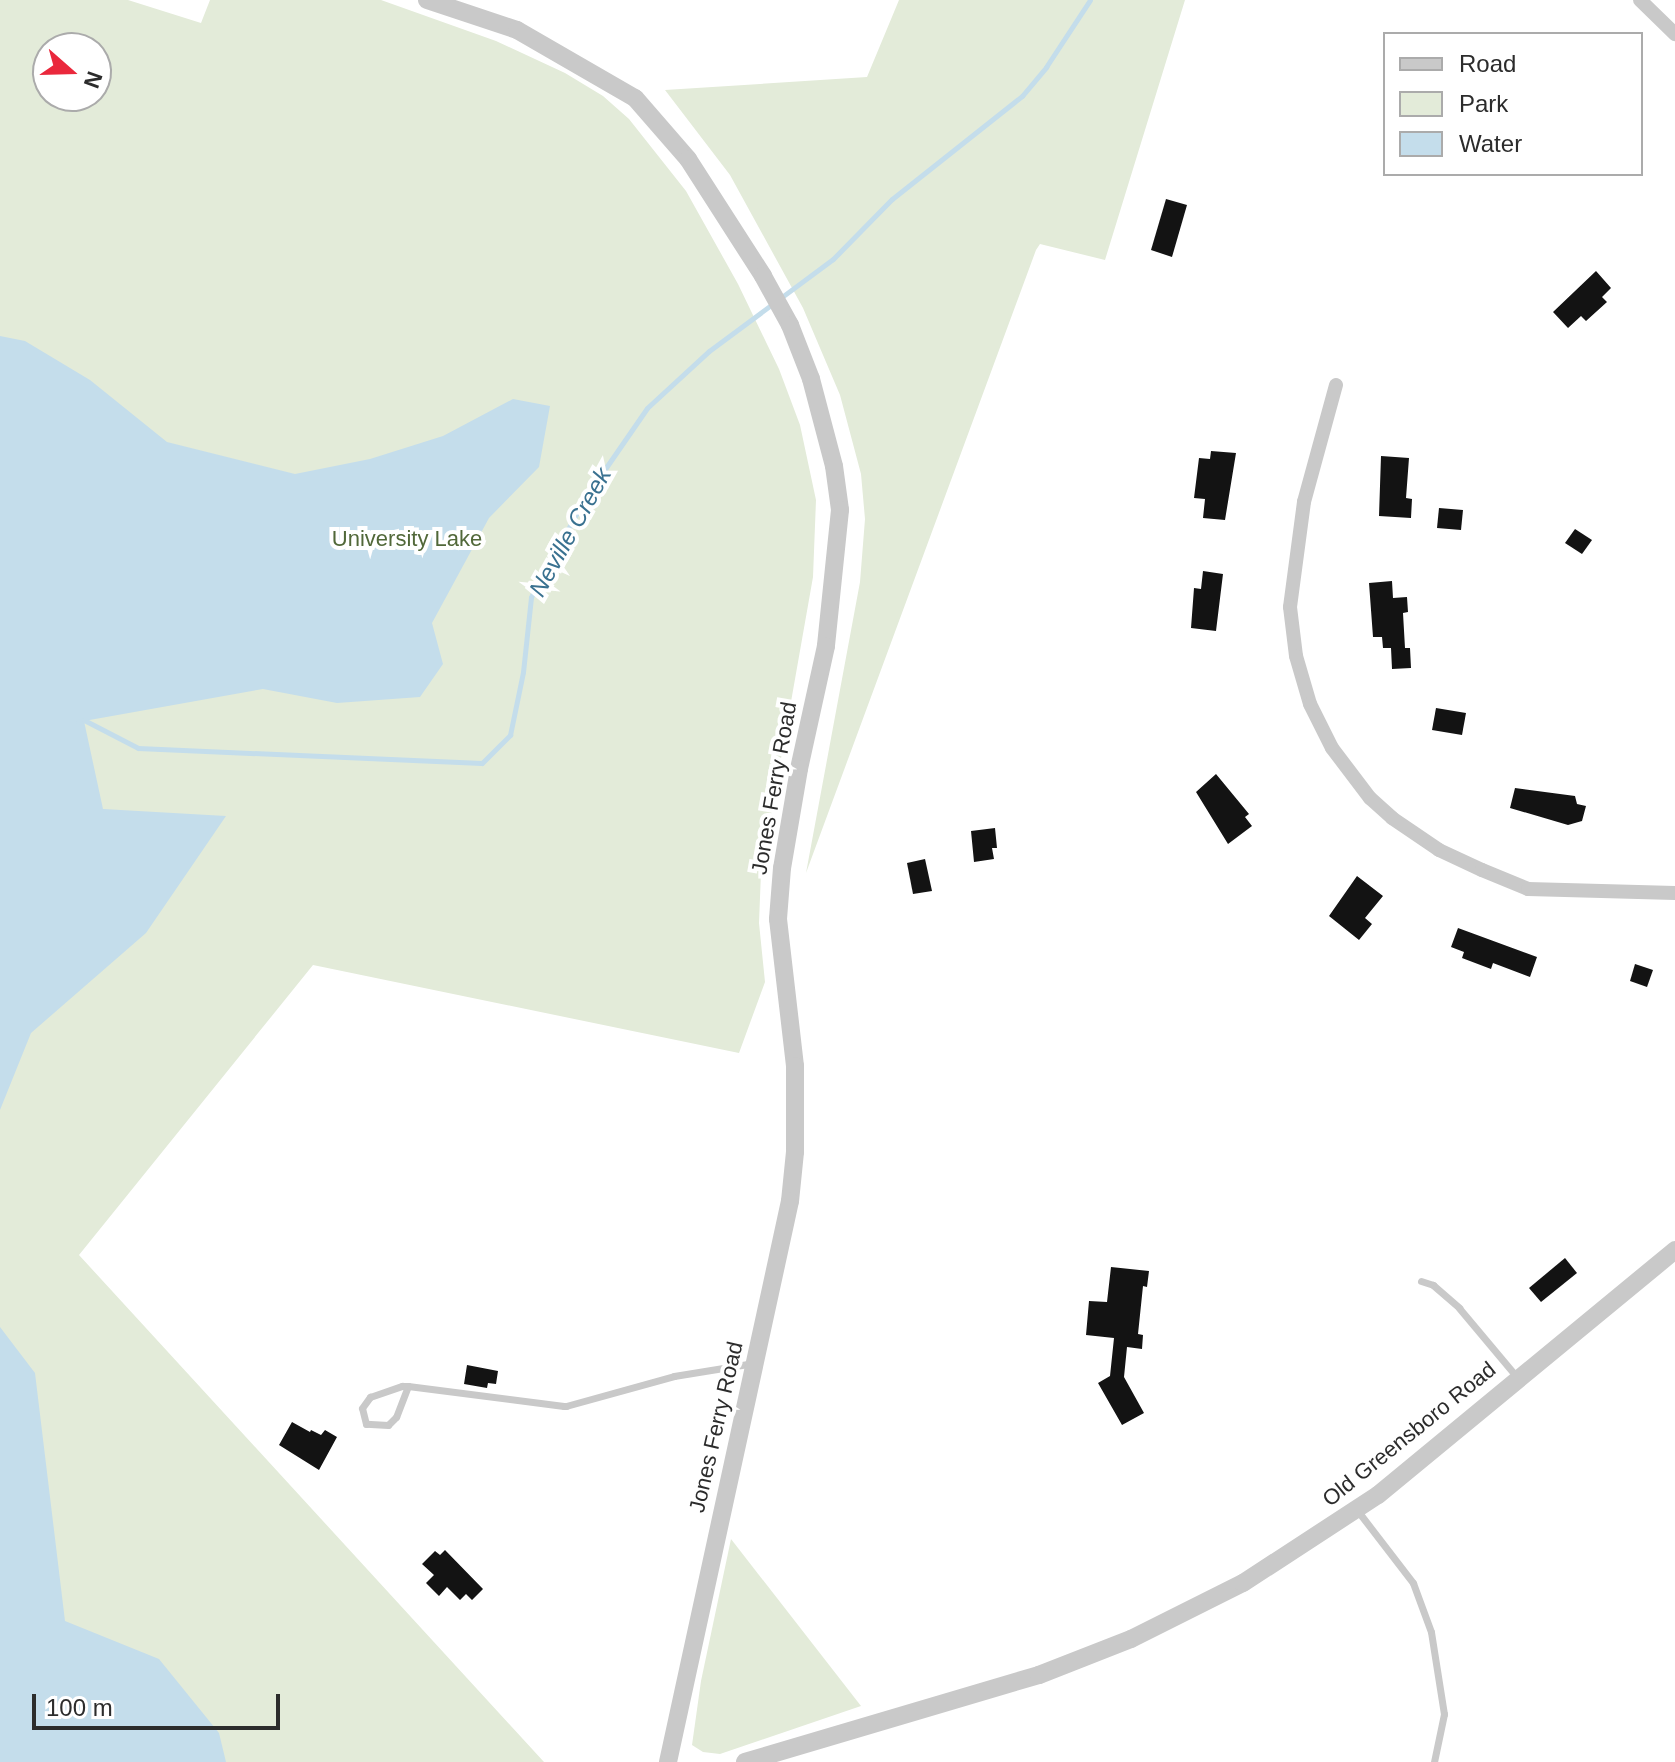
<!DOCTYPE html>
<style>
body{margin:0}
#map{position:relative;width:1675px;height:1762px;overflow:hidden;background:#fff;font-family:Helvetica,sans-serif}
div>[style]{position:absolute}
.green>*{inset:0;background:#e3ebd9}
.water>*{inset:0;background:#c4ddeb}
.stream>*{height:5px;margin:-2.5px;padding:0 2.5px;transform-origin:2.5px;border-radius:2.5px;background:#c4ddeb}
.building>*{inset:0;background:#131313}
.service>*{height:7px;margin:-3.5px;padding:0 3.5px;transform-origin:3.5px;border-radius:3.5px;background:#c9c9c9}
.minor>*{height:14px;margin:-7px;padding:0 7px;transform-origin:7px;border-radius:7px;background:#c9c9c9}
.tertiary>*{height:18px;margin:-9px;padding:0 9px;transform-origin:9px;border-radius:9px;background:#c9c9c9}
span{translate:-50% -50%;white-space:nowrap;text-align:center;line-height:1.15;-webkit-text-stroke:8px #fff;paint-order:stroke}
.park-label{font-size:22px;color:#516839}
.street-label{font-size:22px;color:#2c2c2c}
.water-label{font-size:24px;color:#397190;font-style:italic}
.legend{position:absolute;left:1383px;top:32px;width:260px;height:144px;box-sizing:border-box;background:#fff;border:2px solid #ababab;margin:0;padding:10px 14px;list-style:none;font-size:24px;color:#2c2c2c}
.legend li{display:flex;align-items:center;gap:16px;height:40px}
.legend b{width:40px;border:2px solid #ababab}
.north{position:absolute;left:32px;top:32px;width:80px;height:80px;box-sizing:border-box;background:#fff;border:2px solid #ababab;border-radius:50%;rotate:110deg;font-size:22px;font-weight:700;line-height:32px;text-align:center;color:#2c2c2c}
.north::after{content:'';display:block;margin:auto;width:28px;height:36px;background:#ea283c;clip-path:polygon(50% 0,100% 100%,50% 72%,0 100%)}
.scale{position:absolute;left:32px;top:1694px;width:248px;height:36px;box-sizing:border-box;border:4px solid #2c2c2c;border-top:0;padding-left:10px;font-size:24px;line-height:28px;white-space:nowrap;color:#2c2c2c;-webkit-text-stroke:6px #fff;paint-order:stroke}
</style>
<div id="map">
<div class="green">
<i style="clip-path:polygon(evenodd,0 0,128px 0,201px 23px,210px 0,381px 0,496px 41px,565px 73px,603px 96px,629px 119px,686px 191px,738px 284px,779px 369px,800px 425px,816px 500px,813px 577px,761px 872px,759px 923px,765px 982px,739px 1053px,313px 965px,79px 1255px,544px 1762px,0 1762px,0 0,48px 48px,96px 48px,96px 96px,48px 96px,48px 48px)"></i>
<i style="clip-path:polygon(899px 0,1185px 0,1105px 260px,1040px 244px,1036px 250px,806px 873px,860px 582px,865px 519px,861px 474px,840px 395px,803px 308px,730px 175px,665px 90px,867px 77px)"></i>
<i style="clip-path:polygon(731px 1539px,861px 1706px,720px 1754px,703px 1752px,692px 1745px,701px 1681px)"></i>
</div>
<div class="water">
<i style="clip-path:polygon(0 336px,25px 341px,90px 380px,167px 442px,295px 474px,370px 459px,443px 436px,513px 399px,550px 406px,539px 467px,489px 518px,432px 623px,443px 664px,420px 697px,337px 703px,263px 689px,84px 721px,103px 809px,226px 816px,146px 933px,31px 1033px,0 1110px)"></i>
<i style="clip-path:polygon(0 1327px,35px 1373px,65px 1621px,159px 1659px,219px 1733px,226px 1762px,0 1762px)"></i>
</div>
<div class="stream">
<i style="left:78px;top:722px;width:6px;rotate:-18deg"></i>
<i style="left:84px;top:720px;width:61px;rotate:27.4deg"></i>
<i style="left:138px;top:748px;width:344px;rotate:2.5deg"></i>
<i style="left:482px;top:763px;width:40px;rotate:-45deg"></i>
<i style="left:510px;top:735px;width:64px;rotate:-78.3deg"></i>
<i style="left:523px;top:672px;width:75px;rotate:-83.9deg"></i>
<i style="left:531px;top:597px;width:113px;rotate:-61.4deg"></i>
<i style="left:585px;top:498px;width:109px;rotate:-55.4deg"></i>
<i style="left:647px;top:408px;width:84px;rotate:-42.6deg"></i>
<i style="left:709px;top:351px;width:154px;rotate:-36.6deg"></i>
<i style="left:833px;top:259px;width:84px;rotate:-45.5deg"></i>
<i style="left:892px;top:199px;width:166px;rotate:-38.4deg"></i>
<i style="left:1022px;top:96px;width:38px;rotate:-50deg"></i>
<i style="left:1046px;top:67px;width:80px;rotate:-56.7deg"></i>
</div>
<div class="building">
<i style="clip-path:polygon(1166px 199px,1187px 205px,1172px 257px,1151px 250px)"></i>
<i style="clip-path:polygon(1596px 271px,1611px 288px,1602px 297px,1607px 302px,1586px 321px,1581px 316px,1568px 328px,1553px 312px)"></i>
<i style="clip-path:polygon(1211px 451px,1236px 453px,1225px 520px,1203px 518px,1205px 499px,1194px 498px,1199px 458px,1210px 459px)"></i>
<i style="clip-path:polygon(1381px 456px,1409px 458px,1406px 498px,1412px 499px,1411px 518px,1379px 516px)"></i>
<i style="clip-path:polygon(1439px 508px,1463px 510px,1461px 530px,1437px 528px)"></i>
<i style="clip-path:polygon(1575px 529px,1592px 540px,1582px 554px,1565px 543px)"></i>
<i style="clip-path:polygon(1203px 571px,1223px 574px,1216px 631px,1191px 628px,1194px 588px,1201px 589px)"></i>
<i style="clip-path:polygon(1392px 581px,1393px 598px,1407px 597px,1408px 612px,1403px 613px,1405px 648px,1410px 648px,1411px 668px,1392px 669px,1391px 648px,1383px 648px,1382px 637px,1373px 637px,1369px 583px)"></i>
<i style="clip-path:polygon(1436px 708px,1466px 713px,1462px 735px,1432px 730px)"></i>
<i style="clip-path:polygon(1216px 774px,1249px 814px,1245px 817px,1252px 826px,1228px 844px,1196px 792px)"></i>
<i style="clip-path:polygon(1515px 788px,1575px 796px,1577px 804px,1586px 806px,1582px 821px,1568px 825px,1510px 808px)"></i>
<i style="clip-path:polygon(995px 828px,997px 848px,992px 848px,994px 859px,974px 862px,971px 831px)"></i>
<i style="clip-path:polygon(925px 859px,932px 891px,913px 894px,907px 863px)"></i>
<i style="clip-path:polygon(1357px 876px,1383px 896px,1365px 918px,1372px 924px,1359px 940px,1329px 916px)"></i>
<i style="clip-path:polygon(1458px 928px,1537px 957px,1530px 977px,1493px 963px,1491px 969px,1462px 958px,1464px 952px,1451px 947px)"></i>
<i style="clip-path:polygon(1635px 964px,1653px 970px,1647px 987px,1630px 981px)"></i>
<i style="clip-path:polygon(1565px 1258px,1577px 1273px,1541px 1302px,1529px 1288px)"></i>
<i style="clip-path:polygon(1111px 1267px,1149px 1271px,1147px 1287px,1143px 1286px,1138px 1334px,1143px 1335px,1142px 1349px,1127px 1347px,1124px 1377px,1144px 1413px,1122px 1425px,1098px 1383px,1110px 1376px,1114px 1338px,1086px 1335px,1089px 1301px,1107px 1302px)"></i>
<i style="clip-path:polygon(467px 1365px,498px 1371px,496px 1384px,488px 1383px,487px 1388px,464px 1384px)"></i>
<i style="clip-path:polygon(292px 1422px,310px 1432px,311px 1430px,321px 1435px,325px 1430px,337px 1437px,319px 1470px,279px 1445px)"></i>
<i style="clip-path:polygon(445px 1550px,483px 1589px,472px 1600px,466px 1594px,460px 1600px,447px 1587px,439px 1596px,426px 1583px,434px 1575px,422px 1564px,435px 1551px,440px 1555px)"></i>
</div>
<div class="service">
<i style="left:1421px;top:1281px;width:13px;rotate:18deg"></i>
<i style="left:1433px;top:1285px;width:35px;rotate:41deg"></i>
<i style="left:1459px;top:1308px;width:90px;rotate:50deg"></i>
<i style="left:408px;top:1386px;width:33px;rotate:111deg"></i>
<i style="left:396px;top:1417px;width:11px;rotate:135deg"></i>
<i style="left:388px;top:1425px;width:22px;rotate:-177deg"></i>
<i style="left:366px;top:1424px;width:16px;rotate:-104deg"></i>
<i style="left:362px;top:1408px;width:14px;rotate:-54deg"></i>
<i style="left:370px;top:1397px;width:34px;rotate:-19deg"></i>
<i style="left:402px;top:1386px;width:6px"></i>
<i style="left:408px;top:1386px;width:157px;rotate:7.3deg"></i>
<i style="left:564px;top:1406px;width:2px"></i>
<i style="left:566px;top:1406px;width:112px;rotate:-15.5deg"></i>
<i style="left:674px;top:1376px;width:81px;rotate:-9.2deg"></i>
<i style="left:1357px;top:1510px;width:92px;rotate:52.5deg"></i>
<i style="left:1413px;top:1583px;width:52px;rotate:69.8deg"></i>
<i style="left:1431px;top:1632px;width:83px;rotate:81deg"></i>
<i style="left:1444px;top:1714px;width:49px;rotate:101.8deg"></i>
</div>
<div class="minor">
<i style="left:1640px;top:0;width:49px;rotate:44.2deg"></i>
<i style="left:1336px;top:385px;width:121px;rotate:105.3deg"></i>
<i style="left:1304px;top:502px;width:106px;rotate:97.6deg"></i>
<i style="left:1290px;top:607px;width:49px;rotate:83deg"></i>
<i style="left:1296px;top:656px;width:50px;rotate:73.7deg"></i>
<i style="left:1310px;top:704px;width:49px;rotate:63.4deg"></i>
<i style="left:1332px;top:748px;width:63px;rotate:52.8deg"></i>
<i style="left:1370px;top:798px;width:30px;rotate:42deg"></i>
<i style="left:1392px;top:818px;width:57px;rotate:34.2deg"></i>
<i style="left:1439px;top:850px;width:47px;rotate:24.9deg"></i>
<i style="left:1482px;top:870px;width:50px;rotate:22.4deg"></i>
<i style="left:1528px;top:889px;width:147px;rotate:1.6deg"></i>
</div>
<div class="tertiary">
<i style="left:427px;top:0;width:95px;rotate:18.4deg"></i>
<i style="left:517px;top:30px;width:136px;rotate:30deg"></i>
<i style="left:635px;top:98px;width:81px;rotate:49deg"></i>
<i style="left:688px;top:159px;width:139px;rotate:57.3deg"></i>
<i style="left:763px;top:276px;width:56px;rotate:61.1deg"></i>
<i style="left:790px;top:325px;width:58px;rotate:68.7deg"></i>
<i style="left:811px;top:379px;width:90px;rotate:75.2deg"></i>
<i style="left:834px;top:466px;width:44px;rotate:82.2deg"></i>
<i style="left:840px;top:510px;width:137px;rotate:95.9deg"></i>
<i style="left:826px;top:646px;width:126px;rotate:102.4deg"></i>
<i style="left:799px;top:769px;width:100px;rotate:99.7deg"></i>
<i style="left:782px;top:868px;width:51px;rotate:94.5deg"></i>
<i style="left:778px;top:919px;width:148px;rotate:83.4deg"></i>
<i style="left:795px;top:1066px;width:86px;rotate:90deg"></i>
<i style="left:795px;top:1152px;width:49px;rotate:95.8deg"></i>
<i style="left:790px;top:1201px;width:574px;rotate:102.27deg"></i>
<i style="left:745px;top:1762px;width:307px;rotate:-16.5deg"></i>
<i style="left:1039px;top:1675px;width:99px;rotate:-21.4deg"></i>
<i style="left:1131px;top:1639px;width:125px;rotate:-26.6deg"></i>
<i style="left:1243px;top:1583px;width:161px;rotate:-33.1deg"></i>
<i style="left:1378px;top:1495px;width:385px;rotate:-39.5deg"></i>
</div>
<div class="park-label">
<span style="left:407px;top:539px">University Lake</span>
</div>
<div class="street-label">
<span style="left:774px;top:788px;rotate:-80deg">Jones Ferry Road</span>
<span style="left:716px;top:1427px;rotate:-77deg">Jones Ferry Road</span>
<span style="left:1409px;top:1434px;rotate:-39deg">Old Greensboro Road</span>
</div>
<div class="water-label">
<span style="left:570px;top:532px;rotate:-61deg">Neville Creek</span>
</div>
<ul class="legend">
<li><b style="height:10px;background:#c9c9c9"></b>Road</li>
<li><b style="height:22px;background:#e3ebd9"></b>Park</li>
<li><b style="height:22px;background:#c4ddeb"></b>Water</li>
</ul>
<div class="north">N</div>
<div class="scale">100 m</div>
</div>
